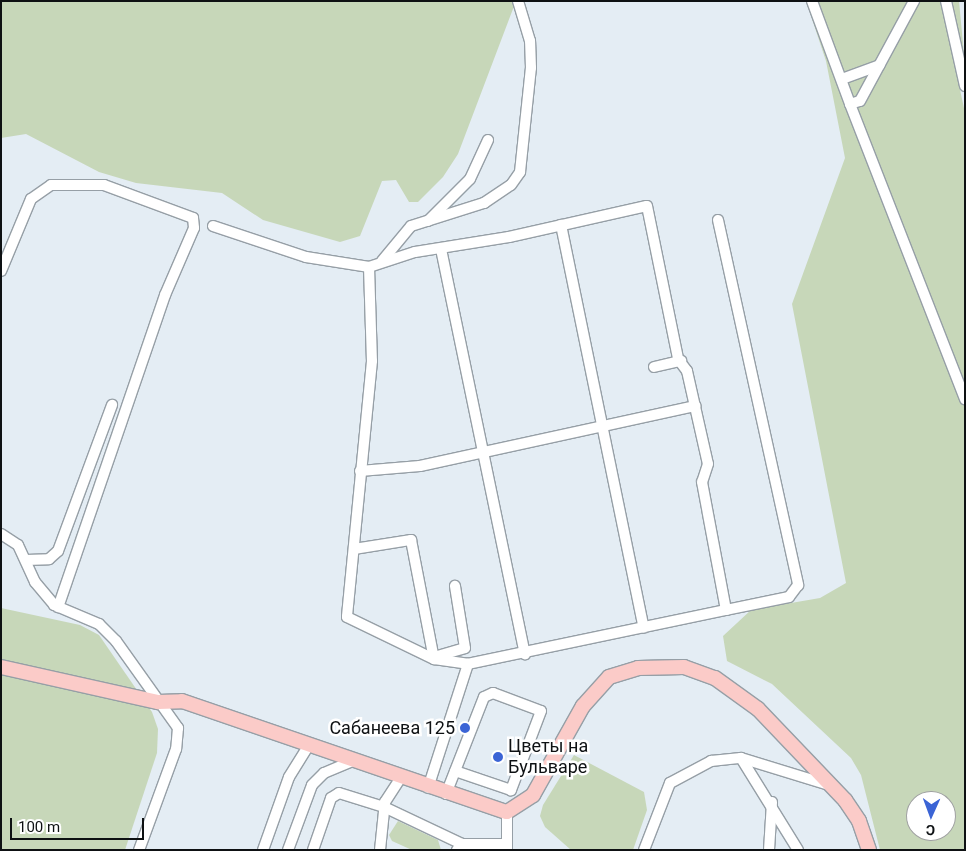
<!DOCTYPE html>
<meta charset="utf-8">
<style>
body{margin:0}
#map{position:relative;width:966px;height:851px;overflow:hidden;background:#e4edf4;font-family:Roboto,sans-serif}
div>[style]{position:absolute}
.green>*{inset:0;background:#c7d7b9}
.roads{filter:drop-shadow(1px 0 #969fa6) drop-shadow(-1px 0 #969fa6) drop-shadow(0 1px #969fa6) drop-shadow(0 -1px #969fa6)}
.minor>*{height:10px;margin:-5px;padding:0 5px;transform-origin:5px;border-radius:5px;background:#fff}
.major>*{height:14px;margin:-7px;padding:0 7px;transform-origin:7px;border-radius:7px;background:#fbcbc8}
.dots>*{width:14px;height:14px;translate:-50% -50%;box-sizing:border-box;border:2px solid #fff;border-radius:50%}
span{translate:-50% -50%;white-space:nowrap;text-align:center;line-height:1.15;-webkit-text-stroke:5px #fff;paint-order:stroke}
.poi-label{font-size:18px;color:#0e1113}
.right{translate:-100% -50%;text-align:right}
.left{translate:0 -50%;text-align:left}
.frame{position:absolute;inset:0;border:2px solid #0e1113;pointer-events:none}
.north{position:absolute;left:906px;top:791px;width:50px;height:50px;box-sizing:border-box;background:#fff;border:1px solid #9fa0a1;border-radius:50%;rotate:182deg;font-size:14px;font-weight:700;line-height:20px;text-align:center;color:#0e1113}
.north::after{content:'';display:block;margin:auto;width:18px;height:22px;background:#3b64d5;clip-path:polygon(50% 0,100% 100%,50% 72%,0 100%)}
.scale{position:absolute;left:10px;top:818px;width:134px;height:22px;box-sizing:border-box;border:2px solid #0e1113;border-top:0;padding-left:6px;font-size:15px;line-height:18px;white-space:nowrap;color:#0e1113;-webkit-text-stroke:4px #fff;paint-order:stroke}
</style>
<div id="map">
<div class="green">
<i style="clip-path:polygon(1px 1px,516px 1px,458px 154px,443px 177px,418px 202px,409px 202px,396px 180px,382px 181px,360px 236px,340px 242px,263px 220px,222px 193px,136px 183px,99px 172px,26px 134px,1px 138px)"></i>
<i style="clip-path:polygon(evenodd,806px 1px,941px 1px,965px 113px,965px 850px,880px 850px,861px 775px,851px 758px,772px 684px,727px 661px,723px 636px,751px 610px,820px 598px,846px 583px,792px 304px,845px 158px,826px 61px,806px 1px,916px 801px,946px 801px,946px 831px,916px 831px,916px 801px)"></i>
<i style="clip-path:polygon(952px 1px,959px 1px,965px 65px,963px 57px)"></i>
<i style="clip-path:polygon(1px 608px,80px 625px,99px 635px,152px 712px,158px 729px,157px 753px,125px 850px,1px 850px)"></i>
<i style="clip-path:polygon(574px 755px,644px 792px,647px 810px,633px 850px,571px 850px,545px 827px,540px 816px,543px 805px)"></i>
<i style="clip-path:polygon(398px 821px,438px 840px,441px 850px,412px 850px,392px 841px,389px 835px)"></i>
</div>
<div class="roads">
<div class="minor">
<i style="left:812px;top:1px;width:110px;rotate:69.7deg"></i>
<i style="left:850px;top:104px;width:10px;rotate:-17deg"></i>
<i style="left:860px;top:101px;width:114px;rotate:-61.6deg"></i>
<i style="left:946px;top:1px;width:87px;rotate:77.4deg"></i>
<i style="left:842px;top:79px;width:40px;rotate:-20.2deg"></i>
<i style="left:850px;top:104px;width:317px;rotate:68.7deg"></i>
<i style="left:718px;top:220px;width:374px;rotate:77.6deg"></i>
<i style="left:798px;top:585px;width:15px;rotate:127deg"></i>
<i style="left:789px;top:597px;width:64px;rotate:168.3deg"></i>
<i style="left:428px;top:221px;width:59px;rotate:-45deg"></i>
<i style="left:470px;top:179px;width:43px;rotate:-65.2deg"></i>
<i style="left:561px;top:225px;width:411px;rotate:78.4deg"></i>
<i style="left:213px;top:226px;width:98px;rotate:18.4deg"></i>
<i style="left:306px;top:257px;width:64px;rotate:9deg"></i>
<i style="left:369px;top:267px;width:48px;rotate:-18.1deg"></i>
<i style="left:415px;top:252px;width:95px;rotate:-9.1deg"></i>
<i style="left:509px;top:237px;width:141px;rotate:-12.7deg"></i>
<i style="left:647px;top:206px;width:156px;rotate:78.5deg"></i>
<i style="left:678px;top:359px;width:15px;rotate:53deg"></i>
<i style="left:687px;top:371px;width:95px;rotate:77.3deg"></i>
<i style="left:708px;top:464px;width:19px;rotate:108deg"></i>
<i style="left:702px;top:482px;width:130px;rotate:79.4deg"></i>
<i style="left:726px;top:610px;width:264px;rotate:168.2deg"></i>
<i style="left:468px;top:664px;width:130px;rotate:107.9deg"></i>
<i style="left:441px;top:249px;width:414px;rotate:78.3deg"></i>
<i style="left:382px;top:261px;width:45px;rotate:-50.4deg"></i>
<i style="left:411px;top:226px;width:77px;rotate:-17.5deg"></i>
<i style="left:484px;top:203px;width:32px;rotate:-34deg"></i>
<i style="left:511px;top:185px;width:16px;rotate:-55deg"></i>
<i style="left:520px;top:172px;width:105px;rotate:-84deg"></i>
<i style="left:531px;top:68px;width:27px;rotate:-92deg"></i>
<i style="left:530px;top:41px;width:42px;rotate:-106.7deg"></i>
<i style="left:369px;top:267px;width:94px;rotate:88.2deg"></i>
<i style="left:372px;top:361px;width:257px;rotate:95.6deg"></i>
<i style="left:347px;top:617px;width:97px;rotate:25.8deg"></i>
<i style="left:434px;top:659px;width:34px;rotate:8deg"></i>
<i style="left:1px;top:271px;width:78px;rotate:-67.4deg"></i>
<i style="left:31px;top:199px;width:24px;rotate:-35deg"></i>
<i style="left:51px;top:185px;width:53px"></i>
<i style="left:104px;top:185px;width:95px;rotate:20.3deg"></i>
<i style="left:193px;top:218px;width:10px;rotate:84deg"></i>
<i style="left:194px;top:228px;width:73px;rotate:113.4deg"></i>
<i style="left:165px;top:295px;width:330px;rotate:108.9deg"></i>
<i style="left:654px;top:367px;width:28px;rotate:-13deg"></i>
<i style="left:360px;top:471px;width:60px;rotate:-4.8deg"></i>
<i style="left:420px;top:466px;width:282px;rotate:-12.3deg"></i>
<i style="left:1px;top:534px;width:20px;rotate:33deg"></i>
<i style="left:18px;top:545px;width:41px;rotate:65.3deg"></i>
<i style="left:35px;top:582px;width:30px;rotate:50deg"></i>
<i style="left:54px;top:605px;width:49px;rotate:22.9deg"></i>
<i style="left:99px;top:624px;width:24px;rotate:45deg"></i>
<i style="left:116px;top:641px;width:107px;rotate:54.5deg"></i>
<i style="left:178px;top:728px;width:21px;rotate:95deg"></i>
<i style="left:176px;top:749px;width:108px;rotate:110.1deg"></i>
<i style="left:354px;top:549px;width:58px;rotate:-9deg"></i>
<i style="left:411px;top:540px;width:121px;rotate:79.1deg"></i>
<i style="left:26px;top:560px;width:23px;rotate:-2deg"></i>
<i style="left:49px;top:559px;width:12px;rotate:-42deg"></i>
<i style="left:58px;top:551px;width:156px;rotate:-69.7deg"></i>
<i style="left:434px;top:657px;width:32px;rotate:-16deg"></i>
<i style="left:465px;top:648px;width:63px;rotate:-99.2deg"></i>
<i style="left:741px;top:758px;width:108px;rotate:58.2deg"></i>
<i style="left:446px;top:794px;width:104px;rotate:-68.6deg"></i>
<i style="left:484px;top:697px;width:10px;rotate:-24deg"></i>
<i style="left:493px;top:693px;width:51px;rotate:20.6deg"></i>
<i style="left:541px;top:711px;width:85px;rotate:110.8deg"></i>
<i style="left:511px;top:790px;width:59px;rotate:-161.3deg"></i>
<i style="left:507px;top:849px;width:37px;rotate:-90deg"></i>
<i style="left:263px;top:850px;width:77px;rotate:-70.4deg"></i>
<i style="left:289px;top:777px;width:36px;rotate:-58deg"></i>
<i style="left:288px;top:850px;width:69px;rotate:-69.7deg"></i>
<i style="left:312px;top:785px;width:17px;rotate:-45deg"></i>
<i style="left:324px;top:773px;width:30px;rotate:-23deg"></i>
<i style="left:313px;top:850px;width:55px;rotate:-70.9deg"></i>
<i style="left:331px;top:798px;width:9px;rotate:-32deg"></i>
<i style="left:339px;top:793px;width:47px;rotate:17.3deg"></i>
<i style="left:384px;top:807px;width:86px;rotate:25.4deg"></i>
<i style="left:380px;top:850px;width:48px;rotate:-84.1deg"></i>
<i style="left:385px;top:802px;width:27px;rotate:-57deg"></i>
<i style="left:457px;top:850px;width:8px;rotate:-50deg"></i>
<i style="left:462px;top:844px;width:45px"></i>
<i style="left:644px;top:850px;width:72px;rotate:-68.8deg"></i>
<i style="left:670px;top:783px;width:47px;rotate:-28.2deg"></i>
<i style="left:711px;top:761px;width:30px;rotate:-6deg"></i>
<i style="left:741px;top:758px;width:92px;rotate:17.1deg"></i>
<i style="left:769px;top:850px;width:48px;rotate:-86.4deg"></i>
</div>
<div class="major">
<i style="left:1px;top:667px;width:161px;rotate:12.6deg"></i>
<i style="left:158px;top:702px;width:24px;rotate:-2deg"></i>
<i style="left:182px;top:701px;width:343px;rotate:18.9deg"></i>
<i style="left:507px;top:812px;width:31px;rotate:-33deg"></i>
<i style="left:533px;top:795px;width:102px;rotate:-60.7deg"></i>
<i style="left:583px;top:706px;width:39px;rotate:-48deg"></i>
<i style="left:609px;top:677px;width:30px;rotate:-17deg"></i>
<i style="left:638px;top:668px;width:46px;rotate:-1.2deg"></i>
<i style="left:684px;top:667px;width:33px;rotate:20deg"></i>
<i style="left:715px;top:678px;width:53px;rotate:35.8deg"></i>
<i style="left:758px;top:709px;width:126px;rotate:46.3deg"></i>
<i style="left:845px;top:800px;width:25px;rotate:56deg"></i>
<i style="left:859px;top:821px;width:31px;rotate:71deg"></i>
</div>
</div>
<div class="dots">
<i style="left:465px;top:728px;background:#3b64d5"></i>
<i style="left:498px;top:757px;background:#3b64d5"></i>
</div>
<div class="poi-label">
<span class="right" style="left:455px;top:728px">Сабанеева 125</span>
<span class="left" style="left:508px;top:757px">Цветы на<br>Бульваре</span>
</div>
<div class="frame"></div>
<div class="north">С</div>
<div class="scale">100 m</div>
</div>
